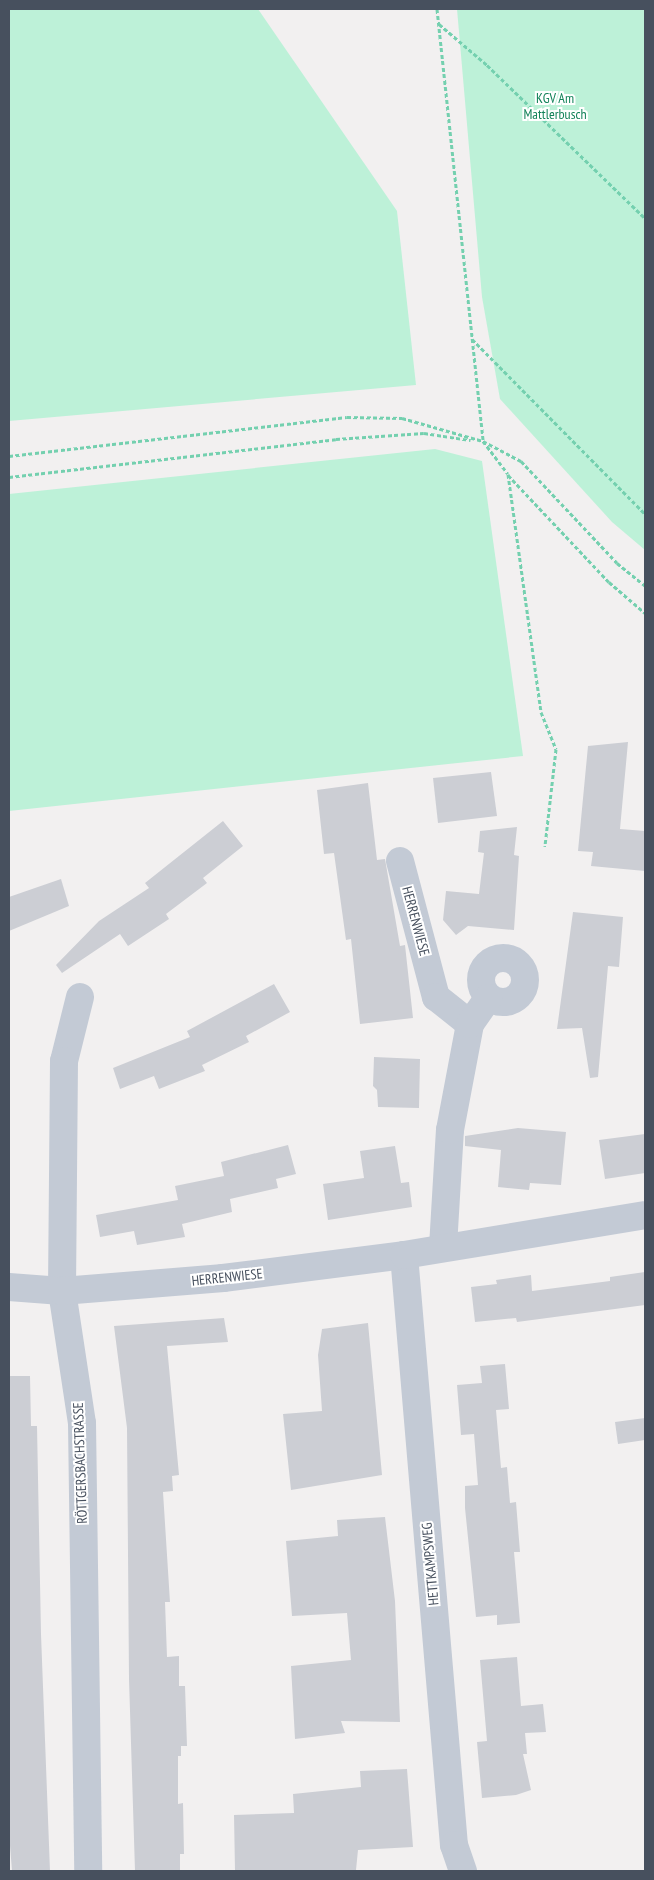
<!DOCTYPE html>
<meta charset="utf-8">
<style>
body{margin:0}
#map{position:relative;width:654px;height:1880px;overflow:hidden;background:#f2f0f0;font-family:"PT Sans Narrow",sans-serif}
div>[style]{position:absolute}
.green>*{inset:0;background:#bdf1d8}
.building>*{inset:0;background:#ccced4}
.path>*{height:3px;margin-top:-1.5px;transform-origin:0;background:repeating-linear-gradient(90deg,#74d0af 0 4px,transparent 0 6.5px)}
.minor>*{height:28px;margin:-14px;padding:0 14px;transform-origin:14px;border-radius:14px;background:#c3cad5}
.minor>.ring{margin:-14px;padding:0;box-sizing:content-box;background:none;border:28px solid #c3cad5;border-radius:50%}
span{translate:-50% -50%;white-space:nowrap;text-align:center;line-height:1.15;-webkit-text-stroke:4px #fff;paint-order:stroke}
.park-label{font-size:14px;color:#14835a}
.street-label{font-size:14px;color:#47505e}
.frame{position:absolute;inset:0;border:10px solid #47505e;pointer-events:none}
</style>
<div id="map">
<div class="green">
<i style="clip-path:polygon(9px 9px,258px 9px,397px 211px,416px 385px,9px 421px)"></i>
<i style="clip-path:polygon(457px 9px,645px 9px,645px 550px,612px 522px,500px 399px,482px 297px)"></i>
<i style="clip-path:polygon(435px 449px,482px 461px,523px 756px,9px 811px,9px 494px)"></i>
</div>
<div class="building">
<i style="clip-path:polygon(628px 742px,620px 829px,645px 831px,645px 871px,591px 866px,593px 852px,578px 851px,588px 746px)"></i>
<i style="clip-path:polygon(491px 772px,497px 816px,438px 823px,433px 778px)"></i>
<i style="clip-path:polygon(368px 783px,377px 860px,385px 859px,400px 946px,405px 945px,413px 1018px,360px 1024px,351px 939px,346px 940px,334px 853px,324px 854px,317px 790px)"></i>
<i style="clip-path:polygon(223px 821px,243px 846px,203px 878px,207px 883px,166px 914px,169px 919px,128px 946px,120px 934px,62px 973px,56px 965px,99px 921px,149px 888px,145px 883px)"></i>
<i style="clip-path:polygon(517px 827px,514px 855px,519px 856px,514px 930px,468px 926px,456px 935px,443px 920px,446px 891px,479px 894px,484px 853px,478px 852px,480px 831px)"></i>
<i style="clip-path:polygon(61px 879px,69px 906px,9px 931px,9px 897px)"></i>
<i style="clip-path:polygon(573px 912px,623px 917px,619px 967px,608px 966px,598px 1077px,590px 1078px,582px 1028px,557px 1029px)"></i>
<i style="clip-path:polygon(274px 984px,290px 1012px,246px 1036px,249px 1042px,202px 1065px,205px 1071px,159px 1089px,154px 1076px,120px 1089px,113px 1068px,190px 1037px,187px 1031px)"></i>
<i style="clip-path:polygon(374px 1057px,420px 1059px,419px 1108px,378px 1107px,377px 1090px,373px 1086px)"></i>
<i style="clip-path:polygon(518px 1128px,566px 1132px,561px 1185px,530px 1183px,529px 1190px,498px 1187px,501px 1150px,465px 1146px,465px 1136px)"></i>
<i style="clip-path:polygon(645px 1134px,645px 1173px,605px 1179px,599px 1140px)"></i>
<i style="clip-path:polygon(288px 1145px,296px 1174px,276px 1179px,278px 1188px,230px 1199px,232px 1212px,182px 1224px,185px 1237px,137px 1245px,134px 1231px,100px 1237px,96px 1215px,178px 1200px,175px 1186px,224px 1176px,221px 1162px)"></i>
<i style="clip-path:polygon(395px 1146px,401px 1183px,409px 1182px,412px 1207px,328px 1220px,323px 1184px,364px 1178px,360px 1151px)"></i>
<i style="clip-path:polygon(645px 1272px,645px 1305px,517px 1322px,516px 1318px,475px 1322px,471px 1287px,497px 1284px,496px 1280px,531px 1275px,532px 1291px,610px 1281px,610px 1277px)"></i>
<i style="clip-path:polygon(224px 1318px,228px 1342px,167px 1346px,179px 1475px,172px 1476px,173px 1491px,163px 1492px,170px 1602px,165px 1602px,167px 1657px,179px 1656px,179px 1686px,185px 1686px,187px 1746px,181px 1746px,181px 1756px,178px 1756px,178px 1804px,183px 1803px,184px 1854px,180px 1854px,180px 1871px,135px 1871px,129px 1679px,127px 1428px,114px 1326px)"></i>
<i style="clip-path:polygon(368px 1323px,382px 1475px,291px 1490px,283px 1414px,322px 1411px,318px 1355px,322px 1329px)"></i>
<i style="clip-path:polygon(505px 1364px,509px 1409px,496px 1410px,501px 1468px,507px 1467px,510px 1503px,516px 1502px,520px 1552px,514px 1552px,520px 1623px,497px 1625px,497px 1615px,476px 1617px,465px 1508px,465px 1486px,478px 1485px,474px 1434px,461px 1435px,457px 1385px,482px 1383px,480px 1366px)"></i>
<i style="clip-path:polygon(9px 1376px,30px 1376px,31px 1426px,37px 1426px,41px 1634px,50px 1871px,12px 1871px,9px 1833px)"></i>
<i style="clip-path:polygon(645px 1418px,645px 1440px,618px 1444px,615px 1422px)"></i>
<i style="clip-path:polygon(385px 1517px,395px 1601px,400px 1722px,341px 1721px,345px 1733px,295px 1739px,291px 1666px,351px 1660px,347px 1613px,292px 1616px,286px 1541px,338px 1536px,337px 1520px)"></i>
<i style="clip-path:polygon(517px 1657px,521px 1706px,543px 1704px,546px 1732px,525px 1733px,527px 1754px,523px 1754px,531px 1790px,516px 1795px,482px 1798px,477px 1742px,487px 1741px,480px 1660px)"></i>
<i style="clip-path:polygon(407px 1769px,413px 1847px,358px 1850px,356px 1870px,235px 1871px,234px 1815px,294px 1813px,293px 1794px,361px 1787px,360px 1771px)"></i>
</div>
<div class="path">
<i style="left:437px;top:9px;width:434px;rotate:83.9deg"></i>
<i style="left:483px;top:441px;width:41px;rotate:52.9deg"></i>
<i style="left:508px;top:474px;width:240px;rotate:82.1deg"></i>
<i style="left:541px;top:712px;width:40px;rotate:68deg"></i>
<i style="left:556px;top:749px;width:98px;rotate:96.5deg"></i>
<i style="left:439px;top:24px;width:63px;rotate:40.5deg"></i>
<i style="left:487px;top:65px;width:220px;rotate:44.1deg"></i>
<i style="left:472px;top:339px;width:246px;rotate:45.3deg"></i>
<i style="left:9px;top:456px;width:340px;rotate:-6.6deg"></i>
<i style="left:347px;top:417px;width:55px;rotate:1deg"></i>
<i style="left:402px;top:418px;width:84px;rotate:15.9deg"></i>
<i style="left:483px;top:441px;width:43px;rotate:27.8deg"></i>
<i style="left:521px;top:461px;width:140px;rotate:46.7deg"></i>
<i style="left:617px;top:563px;width:36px;rotate:39deg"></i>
<i style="left:508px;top:475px;width:147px;rotate:46.7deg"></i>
<i style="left:609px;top:582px;width:48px;rotate:40.7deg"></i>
<i style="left:9px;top:477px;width:329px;rotate:-6.6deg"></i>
<i style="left:336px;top:439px;width:88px;rotate:-3.9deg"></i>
<i style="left:424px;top:433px;width:47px;rotate:8.7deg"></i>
</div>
<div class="minor">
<i style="left:400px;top:861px;width:141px;rotate:75.2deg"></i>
<i style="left:436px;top:997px;width:43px;rotate:38.5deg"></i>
<i class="ring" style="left:481px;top:958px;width:16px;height:16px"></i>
<i style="left:80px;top:997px;width:66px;rotate:104deg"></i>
<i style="left:64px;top:1061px;width:230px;rotate:90.5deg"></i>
<i style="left:62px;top:1291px;width:134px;rotate:81.4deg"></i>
<i style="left:82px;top:1423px;width:448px;rotate:89.2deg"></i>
<i style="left:443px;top:1247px;width:117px;rotate:-86.6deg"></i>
<i style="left:450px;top:1130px;width:108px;rotate:-79.3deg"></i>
<i style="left:470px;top:1024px;width:32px;rotate:-55deg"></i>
<i style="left:404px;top:1255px;width:592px;rotate:85.16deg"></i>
<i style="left:454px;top:1845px;width:28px;rotate:71deg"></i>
<i style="left:9px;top:1287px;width:53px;rotate:4.3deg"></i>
<i style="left:62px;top:1291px;width:162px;rotate:-4.6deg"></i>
<i style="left:223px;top:1278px;width:182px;rotate:-7.2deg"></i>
<i style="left:404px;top:1255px;width:244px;rotate:-9.4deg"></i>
</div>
<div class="park-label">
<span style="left:555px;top:106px">KGV Am<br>Mattlerbusch</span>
</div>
<div class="street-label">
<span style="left:416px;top:921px;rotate:75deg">HERRENWIESE</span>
<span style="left:227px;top:1277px;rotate:-6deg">HERRENWIESE</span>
<span style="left:80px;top:1463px;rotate:-92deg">RÖTTGERSBACHSTRASSE</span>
<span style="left:430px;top:1564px;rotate:-95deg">HETTKAMPSWEG</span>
</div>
<div class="frame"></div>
</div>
